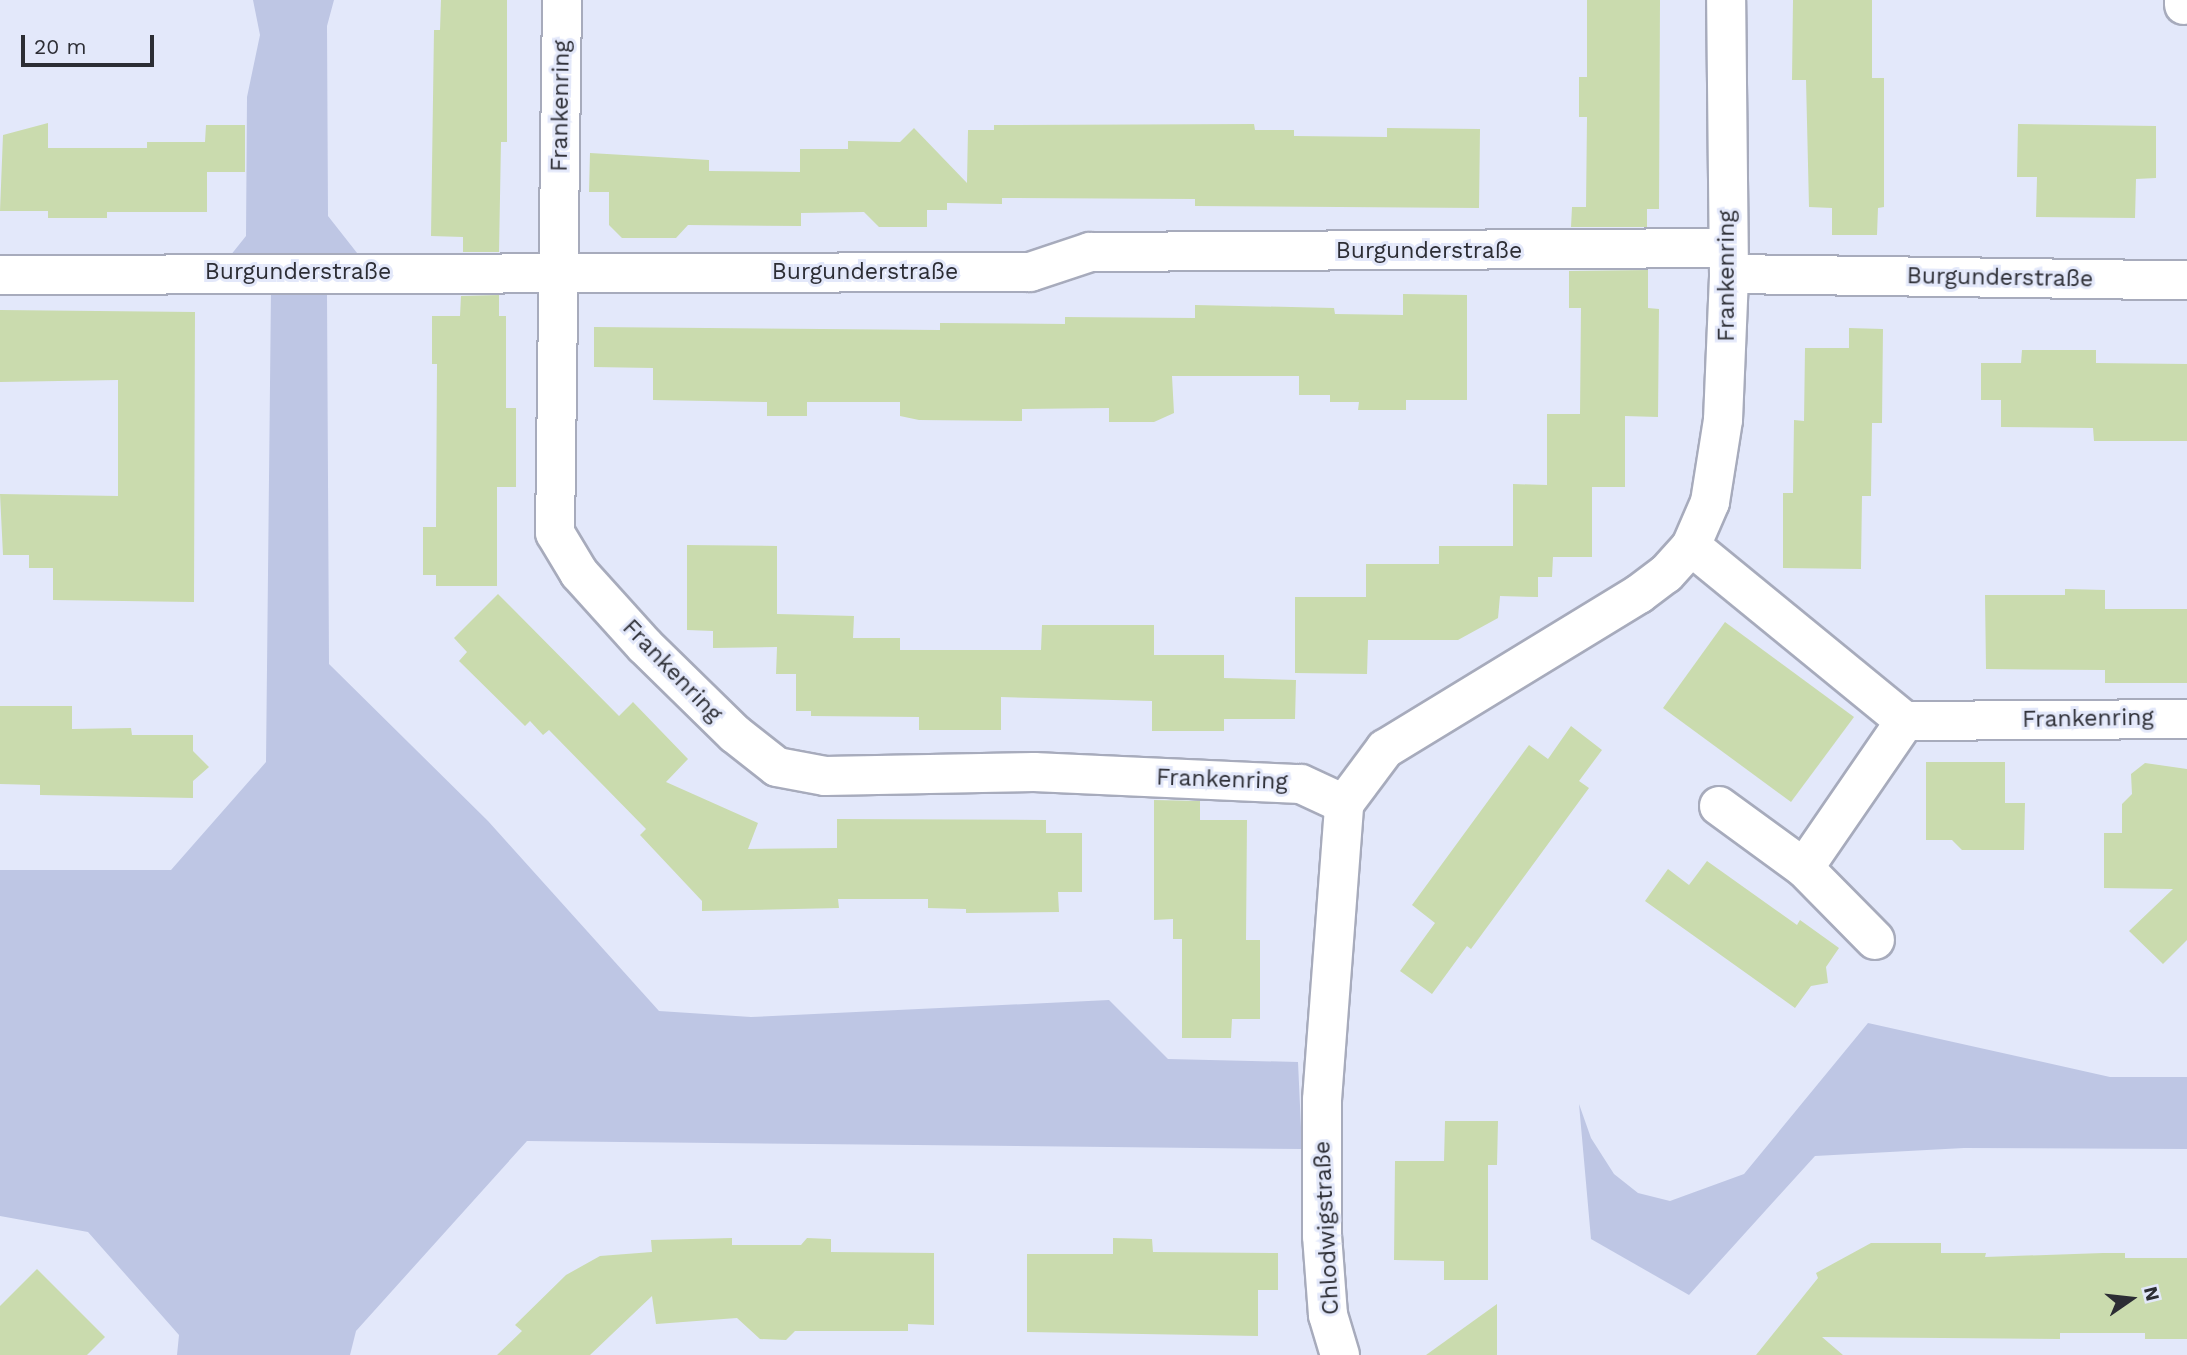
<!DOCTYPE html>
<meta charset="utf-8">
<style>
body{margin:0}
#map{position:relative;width:2187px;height:1355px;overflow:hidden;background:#e3e8fa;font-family:"Work Sans",sans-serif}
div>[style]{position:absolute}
.green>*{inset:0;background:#bec6e4}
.building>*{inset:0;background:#cadbae}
.roads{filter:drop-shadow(2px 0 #a7abbc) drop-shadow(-2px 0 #a7abbc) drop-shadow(0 2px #a7abbc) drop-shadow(0 -2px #a7abbc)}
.minor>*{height:38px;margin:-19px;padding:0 19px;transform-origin:19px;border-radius:19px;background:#fff}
span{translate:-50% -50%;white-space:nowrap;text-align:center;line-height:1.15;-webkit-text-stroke:6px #e3e8fa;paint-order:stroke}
.street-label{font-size:23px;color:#2c2d34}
.north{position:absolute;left:2096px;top:1264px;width:70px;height:70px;-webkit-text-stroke:5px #e3e8fa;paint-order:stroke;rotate:76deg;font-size:19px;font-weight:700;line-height:28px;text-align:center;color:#2c2d34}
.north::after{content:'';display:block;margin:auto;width:24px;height:32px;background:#2c2d34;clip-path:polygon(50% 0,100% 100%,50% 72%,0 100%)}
.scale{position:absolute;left:21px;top:35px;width:133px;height:32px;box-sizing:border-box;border:4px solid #2c2d34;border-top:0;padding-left:9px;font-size:21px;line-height:24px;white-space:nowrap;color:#2c2d34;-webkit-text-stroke:5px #e3e8fa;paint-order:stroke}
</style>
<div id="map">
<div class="green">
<i style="clip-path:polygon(253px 0,334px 0,327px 26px,328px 216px,361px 258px,230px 256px,246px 236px,247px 97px,260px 35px)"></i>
<i style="clip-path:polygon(271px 290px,327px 294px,329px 664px,488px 821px,659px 1011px,751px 1017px,1109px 1000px,1168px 1059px,1298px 1062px,1302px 1149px,527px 1141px,356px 1331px,350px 1355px,177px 1355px,179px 1335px,88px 1232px,0 1216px,0 870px,171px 870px,266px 762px)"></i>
<i style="clip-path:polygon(1868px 1023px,2110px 1077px,2187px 1077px,2187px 1149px,1964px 1148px,1815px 1156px,1689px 1295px,1591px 1239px,1579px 1104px,1591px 1138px,1614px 1174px,1638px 1193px,1670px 1201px,1744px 1174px)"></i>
</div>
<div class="building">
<i style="clip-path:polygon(441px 0,507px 0,507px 142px,501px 142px,499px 252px,463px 252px,463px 237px,431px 236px,434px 30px,440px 30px)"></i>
<i style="clip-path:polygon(1587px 0,1660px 0,1659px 209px,1647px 209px,1647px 227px,1571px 227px,1572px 207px,1586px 207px,1587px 117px,1579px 117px,1579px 77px,1587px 77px)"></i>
<i style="clip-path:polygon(1793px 0,1872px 0,1872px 78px,1884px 78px,1884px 207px,1878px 208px,1877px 235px,1832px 235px,1832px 208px,1809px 207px,1806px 80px,1792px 80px)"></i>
<i style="clip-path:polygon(48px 123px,48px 148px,147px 148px,147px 142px,205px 142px,206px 125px,245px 125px,245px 172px,207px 172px,207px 212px,107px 212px,107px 218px,48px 218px,48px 211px,0 211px,3px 135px)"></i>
<i style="clip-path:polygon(1254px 124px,1255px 130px,1294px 130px,1294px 136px,1387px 137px,1387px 128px,1480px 129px,1479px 208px,1195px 206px,1195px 199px,1002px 198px,1002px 204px,947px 203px,947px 210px,927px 210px,927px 227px,879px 227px,864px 212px,801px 213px,801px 226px,688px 225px,676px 238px,622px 238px,609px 225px,609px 192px,589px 192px,590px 153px,709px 160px,709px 171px,800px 172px,800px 149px,848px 149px,848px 141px,900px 142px,914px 128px,967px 183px,968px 130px,994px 130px,994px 125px)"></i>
<i style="clip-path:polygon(2018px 124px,2156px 126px,2156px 178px,2136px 179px,2135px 218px,2036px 217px,2037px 177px,2017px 177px)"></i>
<i style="clip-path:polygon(1648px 270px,1648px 308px,1659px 309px,1658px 417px,1625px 416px,1625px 487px,1592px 487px,1592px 557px,1553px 557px,1552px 577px,1538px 577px,1538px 597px,1500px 596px,1498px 618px,1458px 640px,1368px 640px,1367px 674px,1295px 673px,1295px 597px,1366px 597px,1366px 564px,1439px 564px,1439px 546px,1513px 546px,1513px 484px,1547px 485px,1547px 414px,1580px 414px,1581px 308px,1569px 308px,1569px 271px)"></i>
<i style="clip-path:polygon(1403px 294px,1467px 295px,1467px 400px,1406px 400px,1406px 410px,1358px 410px,1359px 402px,1330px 402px,1330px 395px,1299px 395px,1299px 376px,1172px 376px,1174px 413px,1154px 422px,1109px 422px,1109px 408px,1022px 409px,1022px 421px,919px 420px,900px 416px,900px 402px,807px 402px,807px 416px,767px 416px,767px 402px,653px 400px,653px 368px,594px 367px,594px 327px,940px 330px,940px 323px,1065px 324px,1065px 317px,1195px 318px,1195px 305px,1334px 308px,1335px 314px,1403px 315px)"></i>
<i style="clip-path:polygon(499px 295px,499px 316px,506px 316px,506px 408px,516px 408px,516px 487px,497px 487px,497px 586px,436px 586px,436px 575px,423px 575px,423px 527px,436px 527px,437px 364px,432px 364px,432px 316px,460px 316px,461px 296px)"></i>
<i style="clip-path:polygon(0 310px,195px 312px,194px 602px,53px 600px,53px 568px,29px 568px,29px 555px,3px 555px,0 494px,118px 496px,118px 380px,0 382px)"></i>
<i style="clip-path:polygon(1849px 328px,1883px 329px,1882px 423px,1872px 423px,1871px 496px,1862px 496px,1861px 569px,1783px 568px,1783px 493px,1793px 493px,1794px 420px,1804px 421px,1805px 348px,1849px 348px)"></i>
<i style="clip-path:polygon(2022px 350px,2096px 350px,2096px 363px,2187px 364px,2187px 441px,2094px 441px,2093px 428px,2001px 427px,2001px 400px,1981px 400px,1981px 363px,2021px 363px)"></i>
<i style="clip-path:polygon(687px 545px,777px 546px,777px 614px,854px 616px,853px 638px,900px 638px,900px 650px,1041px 650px,1042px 625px,1154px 625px,1154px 655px,1224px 655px,1224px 678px,1296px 680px,1295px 719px,1224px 719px,1224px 731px,1152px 731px,1152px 701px,1001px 697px,1001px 730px,919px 730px,919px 717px,811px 716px,811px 711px,796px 711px,796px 674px,776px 674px,777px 647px,713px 648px,713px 631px,687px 630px)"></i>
<i style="clip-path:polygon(2065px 589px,2105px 590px,2105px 609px,2187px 609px,2187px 683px,2105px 683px,2105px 670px,1986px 669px,1985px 595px,2065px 595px)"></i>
<i style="clip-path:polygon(498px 594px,619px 716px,633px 702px,688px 759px,666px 782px,758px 823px,748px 849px,837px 848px,837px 819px,1046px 820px,1046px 833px,1082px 833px,1082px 892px,1058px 892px,1059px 912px,966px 913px,966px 909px,928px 908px,928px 899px,838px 899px,839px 908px,702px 911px,702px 901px,640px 835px,646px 829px,549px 730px,543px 735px,530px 721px,525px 726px,459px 661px,467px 652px,454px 638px)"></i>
<i style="clip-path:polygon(1725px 622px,1854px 717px,1791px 802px,1663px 708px)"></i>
<i style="clip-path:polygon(0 706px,72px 706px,72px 729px,131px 728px,132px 735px,193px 735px,193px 751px,209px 767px,193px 781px,193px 798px,40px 795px,40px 785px,0 784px)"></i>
<i style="clip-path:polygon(1571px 726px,1602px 750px,1579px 781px,1589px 788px,1471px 949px,1467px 946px,1432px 994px,1400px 971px,1435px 923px,1412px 905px,1529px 745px,1548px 759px)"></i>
<i style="clip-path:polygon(1926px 762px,2005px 762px,2005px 803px,2025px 803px,2024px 850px,1962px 850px,1952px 840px,1926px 840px)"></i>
<i style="clip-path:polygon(2145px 763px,2187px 769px,2187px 940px,2163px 964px,2129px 931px,2173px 889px,2104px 888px,2104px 833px,2122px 833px,2122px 804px,2132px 794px,2131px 774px)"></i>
<i style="clip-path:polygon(1154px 800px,1200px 801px,1200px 820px,1247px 820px,1246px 940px,1260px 940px,1260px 1019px,1232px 1019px,1231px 1038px,1182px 1038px,1182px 939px,1173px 939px,1173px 919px,1154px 920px)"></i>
<i style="clip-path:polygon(1707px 861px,1797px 925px,1800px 920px,1839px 948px,1826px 967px,1828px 983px,1811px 986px,1795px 1008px,1645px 901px,1668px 869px,1689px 885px)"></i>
<i style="clip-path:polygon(1445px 1121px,1498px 1121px,1497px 1165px,1488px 1165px,1488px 1280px,1444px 1280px,1444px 1261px,1394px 1260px,1395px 1161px,1444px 1161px)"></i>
<i style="clip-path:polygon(732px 1238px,732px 1245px,801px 1245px,807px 1238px,831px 1239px,831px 1252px,934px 1253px,934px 1325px,908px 1324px,908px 1331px,795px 1331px,786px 1340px,760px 1339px,737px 1318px,656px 1324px,652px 1296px,590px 1355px,497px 1355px,522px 1331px,515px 1325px,566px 1275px,600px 1256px,652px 1252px,651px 1240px)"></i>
<i style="clip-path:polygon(1113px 1238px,1152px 1239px,1153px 1252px,1278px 1253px,1278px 1290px,1258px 1290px,1258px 1336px,1027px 1332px,1027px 1254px,1113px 1254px)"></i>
<i style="clip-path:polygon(1871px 1243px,1941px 1243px,1941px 1253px,1986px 1253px,1985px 1257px,2103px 1253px,2125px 1253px,2125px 1258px,2187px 1258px,2187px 1339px,2145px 1339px,2145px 1333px,2060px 1333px,2060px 1339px,1822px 1337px,1843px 1355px,1756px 1355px,1818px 1278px,1816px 1273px)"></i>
<i style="clip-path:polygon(37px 1269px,105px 1337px,87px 1355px,0 1355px,0 1306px)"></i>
<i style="clip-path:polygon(1497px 1304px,1497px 1355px,1426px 1355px)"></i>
</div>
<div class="roads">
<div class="minor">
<i style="left:562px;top:0;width:533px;rotate:90.75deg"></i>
<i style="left:555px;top:533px;width:47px;rotate:59deg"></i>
<i style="left:579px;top:573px;width:98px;rotate:47.9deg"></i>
<i style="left:645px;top:646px;width:126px;rotate:44.4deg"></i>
<i style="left:735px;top:734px;width:53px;rotate:38.2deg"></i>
<i style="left:777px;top:767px;width:49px;rotate:10.6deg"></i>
<i style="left:825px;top:776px;width:209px;rotate:-1.1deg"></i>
<i style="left:1034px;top:772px;width:267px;rotate:2.6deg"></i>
<i style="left:1301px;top:784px;width:47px;rotate:24.9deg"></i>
<i style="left:2184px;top:0;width:5px;rotate:90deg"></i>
<i style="left:1729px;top:274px;width:458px;rotate:0.8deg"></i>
<i style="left:0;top:275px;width:1030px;rotate:-0.17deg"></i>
<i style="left:1030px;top:272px;width:63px;rotate:-18.4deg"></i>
<i style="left:1090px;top:252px;width:638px;rotate:-0.36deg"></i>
<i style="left:1691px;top:546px;width:276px;rotate:39.3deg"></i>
<i style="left:1905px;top:721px;width:282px;rotate:-0.4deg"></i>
<i style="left:1719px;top:806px;width:105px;rotate:36.1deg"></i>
<i style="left:1804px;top:868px;width:178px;rotate:-55.5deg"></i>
<i style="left:1804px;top:868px;width:101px;rotate:45.4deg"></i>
<i style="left:1340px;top:1355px;width:42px;rotate:-106.7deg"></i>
<i style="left:1328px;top:1315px;width:79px;rotate:-94.3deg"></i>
<i style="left:1322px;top:1236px;width:136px;rotate:-90deg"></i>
<i style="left:1322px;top:1100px;width:297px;rotate:-85.7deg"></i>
<i style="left:1344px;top:804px;width:69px;rotate:-53.3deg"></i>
<i style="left:1385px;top:749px;width:298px;rotate:-31.4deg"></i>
<i style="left:1639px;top:594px;width:34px;rotate:-37deg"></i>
<i style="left:1666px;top:574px;width:38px;rotate:-48deg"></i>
<i style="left:1691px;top:546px;width:48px;rotate:-66.6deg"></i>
<i style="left:1710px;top:502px;width:83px;rotate:-81deg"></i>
<i style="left:1723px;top:420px;width:146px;rotate:-87.6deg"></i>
<i style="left:1729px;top:274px;width:274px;rotate:-90.6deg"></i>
</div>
</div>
<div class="street-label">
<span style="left:561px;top:106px;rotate:-89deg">Frankenring</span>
<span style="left:1429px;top:251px">Burgunderstraße</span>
<span style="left:298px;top:272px">Burgunderstraße</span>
<span style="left:865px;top:272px">Burgunderstraße</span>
<span style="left:1727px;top:276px;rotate:-90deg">Frankenring</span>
<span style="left:2000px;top:278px;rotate:1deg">Burgunderstraße</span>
<span style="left:672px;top:671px;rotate:46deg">Frankenring</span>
<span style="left:2088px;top:719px;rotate:-1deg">Frankenring</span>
<span style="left:1222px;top:780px;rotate:2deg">Frankenring</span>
<span style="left:1327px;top:1228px;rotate:-93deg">Chlodwigstraße</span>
</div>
<div class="north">N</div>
<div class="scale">20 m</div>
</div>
